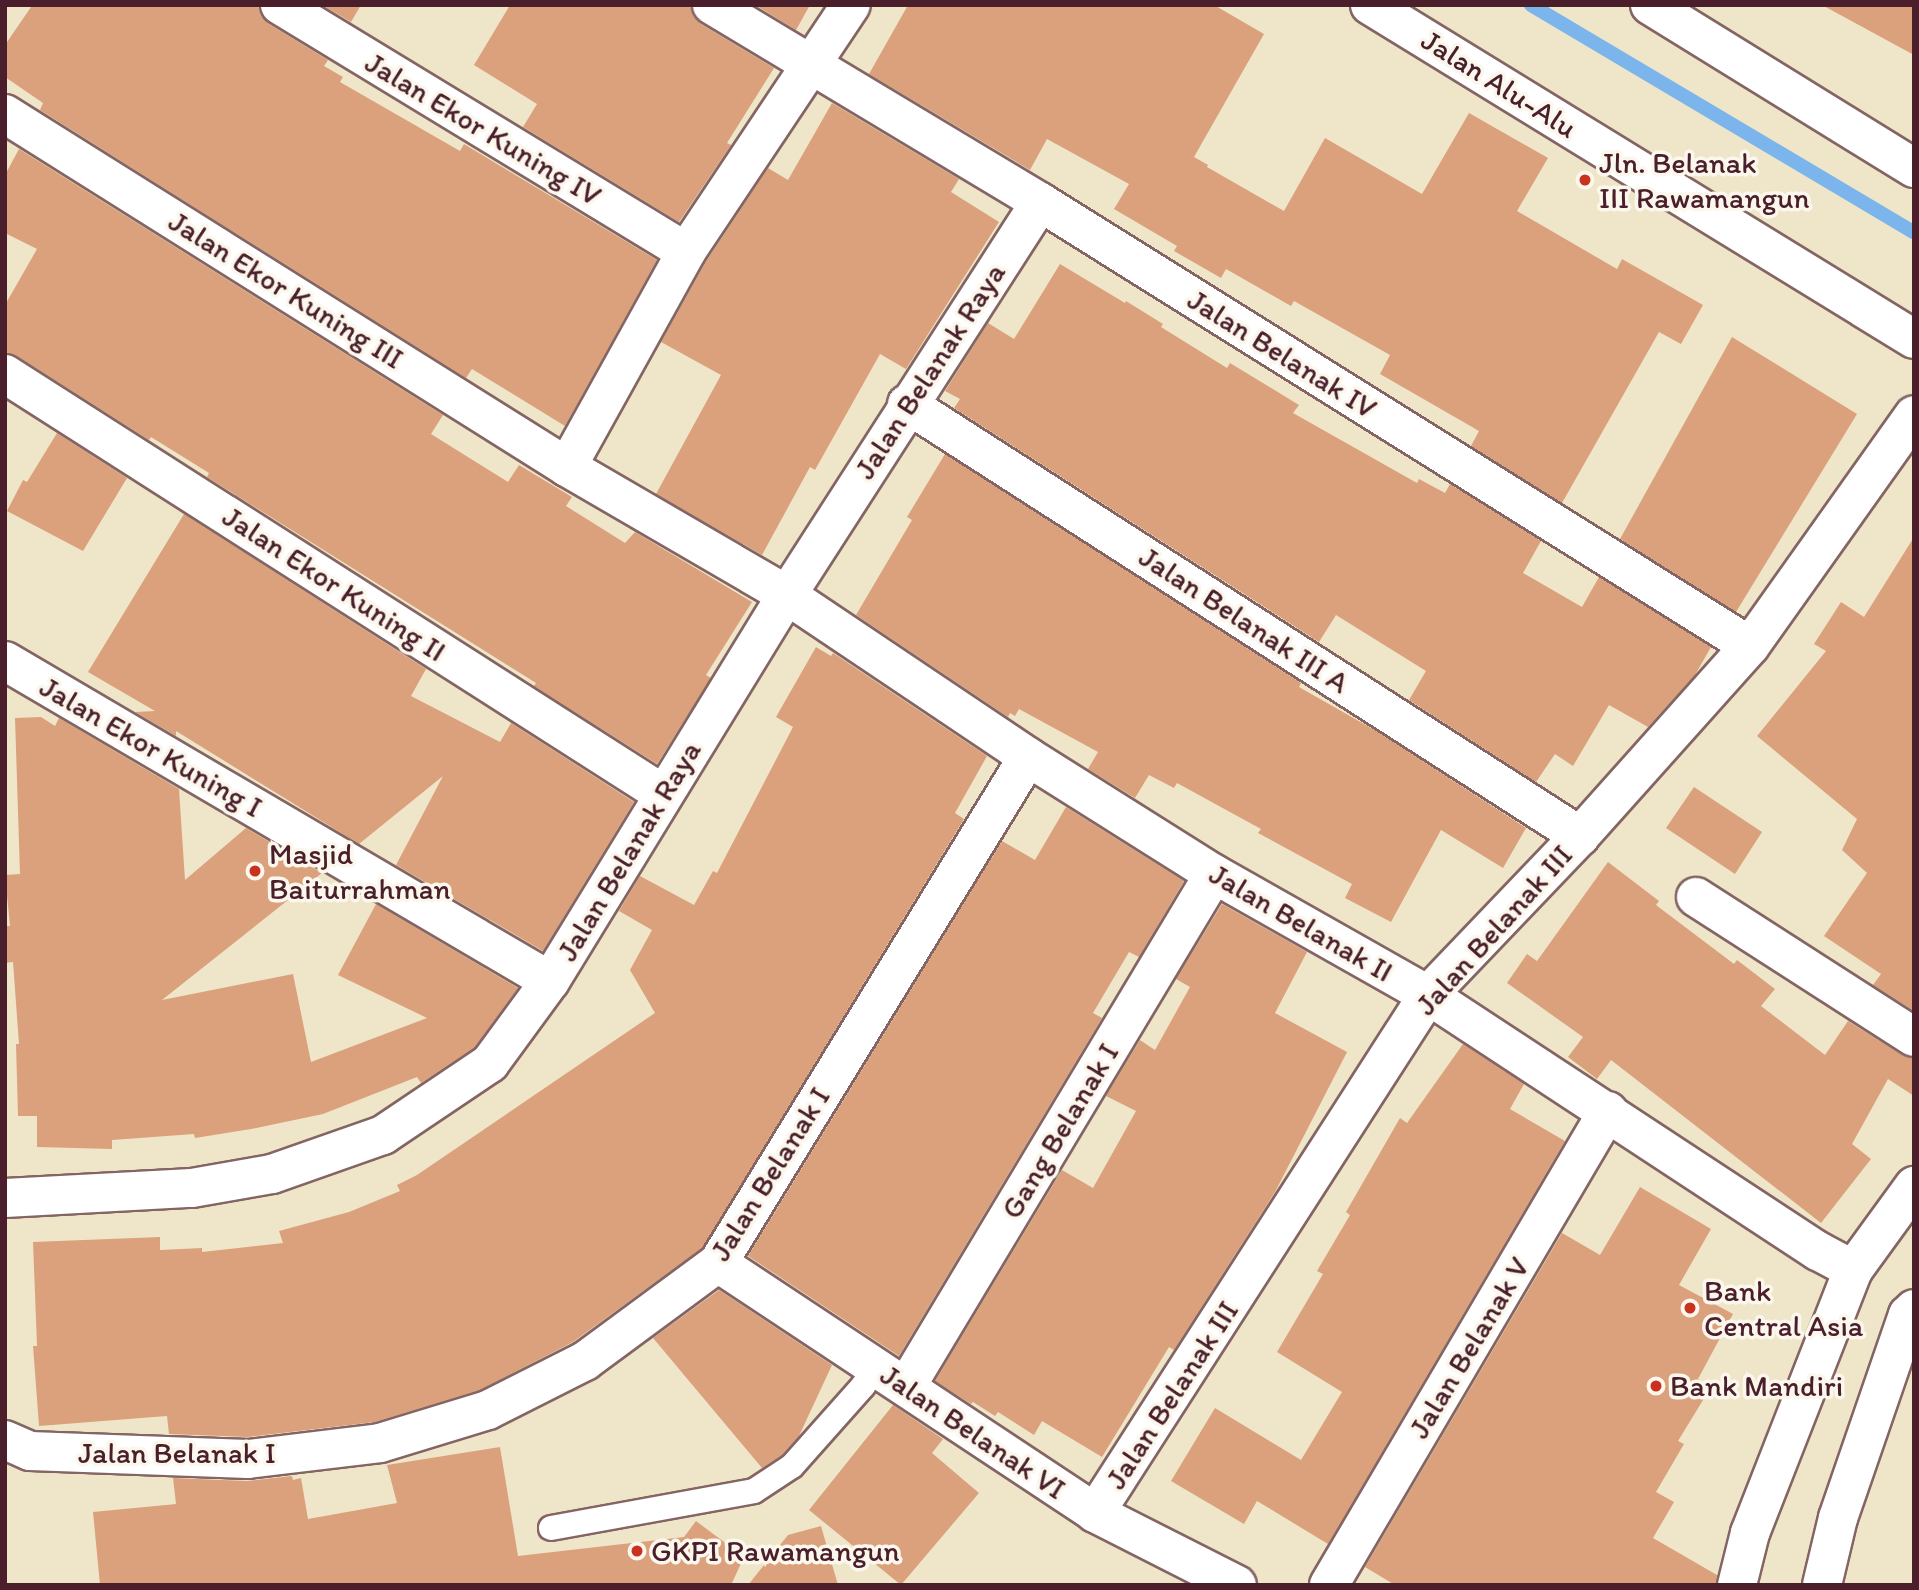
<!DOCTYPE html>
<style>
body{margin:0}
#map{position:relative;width:1919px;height:1590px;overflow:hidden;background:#efe6ca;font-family:Itim,sans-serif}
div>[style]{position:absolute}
.stream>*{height:14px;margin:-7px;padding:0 7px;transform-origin:7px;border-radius:7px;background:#7cb4ec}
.building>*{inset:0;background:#daa17c}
.roads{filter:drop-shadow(2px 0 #846563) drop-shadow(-2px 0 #846563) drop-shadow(0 2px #846563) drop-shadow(0 -2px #846563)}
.lane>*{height:24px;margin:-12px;padding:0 12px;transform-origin:12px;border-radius:12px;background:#fff}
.street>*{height:38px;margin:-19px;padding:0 19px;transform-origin:19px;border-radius:19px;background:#fff}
.secondary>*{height:38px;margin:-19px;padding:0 19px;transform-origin:19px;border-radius:19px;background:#fff}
.dots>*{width:19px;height:19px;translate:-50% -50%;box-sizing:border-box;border:4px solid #fbf7ec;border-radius:50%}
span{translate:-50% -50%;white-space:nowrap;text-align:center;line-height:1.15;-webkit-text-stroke:7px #fbf7ec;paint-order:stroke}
.street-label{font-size:30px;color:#4a1f2b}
.poi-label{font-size:30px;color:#4a1f2b}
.left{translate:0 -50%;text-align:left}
.frame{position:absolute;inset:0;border:7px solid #4a1f2b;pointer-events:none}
</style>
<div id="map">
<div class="stream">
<i style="left:1531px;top:5px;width:445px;rotate:30.7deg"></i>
</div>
<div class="building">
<i style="clip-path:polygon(39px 5px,258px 5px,261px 16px,269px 24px,328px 60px,324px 66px,343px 77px,340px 82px,460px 151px,464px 144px,657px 260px,565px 426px,472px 369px,466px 378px,40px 110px,43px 103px,5px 77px,5px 45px,31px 7px)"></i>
<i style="clip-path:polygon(322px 5px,361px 5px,351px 22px)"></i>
<i style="clip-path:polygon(510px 5px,690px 5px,693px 16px,701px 24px,774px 68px,727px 143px,731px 145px,679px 222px,523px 127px,537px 104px,474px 65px)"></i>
<i style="clip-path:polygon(755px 5px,810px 5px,796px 30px)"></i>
<i style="clip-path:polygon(908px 5px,1214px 5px,1264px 34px,1194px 157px,1208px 165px,1207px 167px,1284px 211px,1325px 138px,1422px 194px,1469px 113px,1548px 158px,1517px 211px,1617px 269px,1622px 259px,1703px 305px,1681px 344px,1659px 332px,1562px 503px,1471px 446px,1479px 431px,1380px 374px,1390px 355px,1294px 301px,1291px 306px,1226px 269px,1221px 278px,1174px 251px,1177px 246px,1114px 209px,1129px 184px,1047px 139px,1030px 170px,869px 74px)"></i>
<i style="clip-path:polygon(1822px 5px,1914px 5px,1914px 55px)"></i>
<i style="clip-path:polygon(832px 103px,959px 179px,951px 192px,999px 222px,906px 369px,880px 354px,815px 470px,810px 467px,762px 555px,656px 494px,721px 375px,661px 342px,705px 263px,768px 168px,788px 180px)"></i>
<i style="clip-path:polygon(19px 149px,443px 415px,431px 434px,508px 482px,519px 465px,572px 497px,566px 506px,625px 543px,635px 532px,752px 602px,706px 675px,711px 678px,657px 764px,534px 686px,536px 683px,207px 477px,209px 473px,151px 437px,149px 440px,17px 356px,5px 352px,5px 305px,37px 249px,5px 233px,5px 175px)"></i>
<i style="clip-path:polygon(1060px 264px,1125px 303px,1126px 301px,1163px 324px,1161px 327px,1227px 368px,1230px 363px,1299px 405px,1293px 413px,1417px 483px,1419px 479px,1445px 493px,1450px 484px,1541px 541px,1523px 573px,1582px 607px,1599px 577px,1711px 647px,1695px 675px,1648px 727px,1609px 705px,1573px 766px,1555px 754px,1536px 782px,1409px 700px,1426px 671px,1336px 615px,1319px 642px,954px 408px,960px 399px,945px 391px,988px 323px,1014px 339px)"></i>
<i style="clip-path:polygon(1732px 337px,1857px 414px,1736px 612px,1620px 539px)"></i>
<i style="clip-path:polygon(57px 433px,127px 478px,83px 551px,7px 511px,23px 480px,27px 482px)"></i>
<i style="clip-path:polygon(945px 454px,1301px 683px,1299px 687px,1378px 732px,1526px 828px,1503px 868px,1441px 830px,1391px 922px,1345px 898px,1352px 884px,1258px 833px,1261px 829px,1177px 783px,1174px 788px,1149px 775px,1135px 798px,1088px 769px,1098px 752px,1019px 709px,1015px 716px,1010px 713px,1008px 717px,856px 615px,912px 520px,907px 517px)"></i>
<i style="clip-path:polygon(184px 514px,426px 669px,411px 696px,500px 742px,511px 723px,634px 802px,543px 951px,396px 865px,443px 776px,359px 844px,176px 731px,176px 736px,135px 712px,155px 711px,88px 672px)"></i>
<i style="clip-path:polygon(1914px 537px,1914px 1011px,1873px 985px,1881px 974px,1824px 936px,1867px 873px,1842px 850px,1857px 819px,1757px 736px,1826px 651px,1814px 644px,1841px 602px,1864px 617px)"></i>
<i style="clip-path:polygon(816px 647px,831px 656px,833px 653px,987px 756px,955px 813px,964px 819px,702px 1248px,573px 1342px,480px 1390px,375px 1422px,247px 1437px,169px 1434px,167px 1416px,39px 1426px,33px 1346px,37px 1346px,33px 1242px,160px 1237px,160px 1250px,202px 1248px,202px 1252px,283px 1243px,279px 1231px,349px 1212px,400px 1191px,397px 1185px,417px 1175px,655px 1013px,630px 970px,652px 930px,619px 911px,640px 876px,694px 905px,713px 871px,717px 873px,793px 727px,776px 717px)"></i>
<i style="clip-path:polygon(41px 717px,55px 726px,59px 718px,179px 789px,185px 880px,246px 828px,322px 873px,162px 1000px,293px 974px,311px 1062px,427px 1018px,338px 975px,376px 904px,518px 988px,475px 1047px,421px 1083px,417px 1077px,323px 1114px,251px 1129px,195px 1138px,194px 1134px,112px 1140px,112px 1149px,37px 1147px,37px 1116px,18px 1116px,16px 1044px,19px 1044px,13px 962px,5px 963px,5px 926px,10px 926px,5px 875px,20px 874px,15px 718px)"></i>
<i style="clip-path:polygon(1694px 787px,1762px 832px,1735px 874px,1666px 828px)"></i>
<i style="clip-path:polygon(1066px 807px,1184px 881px,1139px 957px,1129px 952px,1093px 1013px,1102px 1018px,899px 1356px,748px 1256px,1002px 841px,1035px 860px)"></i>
<i style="clip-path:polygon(1608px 862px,1659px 901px,1656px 905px,1734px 964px,1737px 960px,1775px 989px,1761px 1006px,1825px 1055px,1848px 1021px,1902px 1055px,1914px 1059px,1914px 1096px,1888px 1079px,1852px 1144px,1871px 1159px,1821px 1223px,1611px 1060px,1597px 1079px,1568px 1057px,1583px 1037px,1507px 983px,1527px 954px,1537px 961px)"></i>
<i style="clip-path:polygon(1222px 904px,1307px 952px,1275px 1013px,1347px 1052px,1275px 1192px,1174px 1350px,1169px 1347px,1102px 1457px,1042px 1421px,1034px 1435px,998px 1412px,995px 1416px,973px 1402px,971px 1404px,935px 1381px,1062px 1170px,1093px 1188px,1136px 1111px,1106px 1096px,1140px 1040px,1155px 1050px,1190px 987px,1176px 979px)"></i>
<i style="clip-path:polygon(1463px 1044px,1524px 1084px,1510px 1109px,1565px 1141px,1328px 1544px,1257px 1501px,1244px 1524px,1171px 1481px,1215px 1408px,1301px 1460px,1342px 1392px,1277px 1352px,1323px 1274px,1317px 1271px,1350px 1215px,1346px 1212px,1400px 1118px,1407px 1123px)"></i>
<i style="clip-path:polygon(1640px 1187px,1711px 1229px,1679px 1285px,1733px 1314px,1698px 1379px,1711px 1387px,1678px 1441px,1684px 1444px,1656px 1492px,1674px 1502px,1653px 1538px,1717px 1575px,1716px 1585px,1395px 1585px,1365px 1567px,1562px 1233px,1600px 1255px)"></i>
<i style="clip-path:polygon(719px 1290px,832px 1365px,799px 1436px,782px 1455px,762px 1468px,653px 1338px)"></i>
<i style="clip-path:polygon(893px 1405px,943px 1439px,932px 1453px,979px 1493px,901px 1585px,809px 1510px)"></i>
<i style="clip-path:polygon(500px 1447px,518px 1556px,684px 1537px,696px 1521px,744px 1557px,731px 1585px,100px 1585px,93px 1512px,176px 1504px,173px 1478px,247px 1481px,292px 1476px,293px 1480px,301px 1478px,308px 1519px,397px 1503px,387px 1465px)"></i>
<i style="clip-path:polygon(821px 1526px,838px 1585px,748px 1585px,788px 1535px)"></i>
</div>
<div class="roads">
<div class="lane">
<i style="left:551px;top:1528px;width:206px;rotate:-10.3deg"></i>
<i style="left:754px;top:1491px;width:45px;rotate:-33.3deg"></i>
<i style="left:792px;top:1466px;width:107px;rotate:-48.4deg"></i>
<i style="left:863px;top:1386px;width:23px;rotate:-56deg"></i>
</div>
<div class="street">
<i style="left:280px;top:5px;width:475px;rotate:31.3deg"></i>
<i style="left:712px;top:5px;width:383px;rotate:31deg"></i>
<i style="left:1040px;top:202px;width:837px;rotate:32.02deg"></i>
<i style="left:5px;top:114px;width:664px;rotate:32.13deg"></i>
<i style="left:567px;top:467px;width:255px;rotate:30.2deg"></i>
<i style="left:787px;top:595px;width:290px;rotate:33.9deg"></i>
<i style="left:1028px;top:757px;width:220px;rotate:32.2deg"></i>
<i style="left:1214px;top:874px;width:246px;rotate:29.5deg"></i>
<i style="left:1428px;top:995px;width:467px;rotate:33.3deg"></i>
<i style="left:1818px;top:1251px;width:40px;rotate:28deg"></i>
<i style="left:5px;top:374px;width:781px;rotate:32.55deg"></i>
<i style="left:907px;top:404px;width:800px;rotate:32.7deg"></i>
<i style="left:567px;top:467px;width:246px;rotate:-61deg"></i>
<i style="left:686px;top:252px;width:297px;rotate:-56.3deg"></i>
<i style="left:5px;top:661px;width:632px;rotate:30.42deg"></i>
<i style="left:1696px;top:897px;width:259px;rotate:32.7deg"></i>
<i style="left:5px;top:1198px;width:187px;rotate:-3.1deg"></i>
<i style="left:192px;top:1188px;width:81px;rotate:-9.9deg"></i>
<i style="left:272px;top:1174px;width:118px;rotate:-19.4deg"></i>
<i style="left:383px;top:1135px;width:129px;rotate:-33.9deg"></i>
<i style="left:490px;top:1063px;width:102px;rotate:-53.8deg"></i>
<i style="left:550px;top:981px;width:453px;rotate:-58.5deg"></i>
<i style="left:787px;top:595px;width:467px;rotate:-57.2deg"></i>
<i style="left:718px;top:1263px;width:452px;rotate:33.5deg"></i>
<i style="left:1095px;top:1513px;width:159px;rotate:26.9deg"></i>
<i style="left:906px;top:1387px;width:598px;rotate:-59.02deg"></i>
<i style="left:5px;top:1440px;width:27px;rotate:24deg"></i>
<i style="left:30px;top:1451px;width:218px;rotate:2.1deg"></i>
<i style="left:248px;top:1459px;width:133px;rotate:-6.9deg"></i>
<i style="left:380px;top:1443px;width:113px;rotate:-17deg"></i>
<i style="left:488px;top:1410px;width:109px;rotate:-26.8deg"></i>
<i style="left:585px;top:1361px;width:165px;rotate:-36.4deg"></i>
<i style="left:718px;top:1263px;width:593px;rotate:-58.51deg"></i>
<i style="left:1095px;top:1513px;width:616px;rotate:-57.26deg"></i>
<i style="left:1428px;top:995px;width:220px;rotate:-46.3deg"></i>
<i style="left:1580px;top:836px;width:255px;rotate:-48.2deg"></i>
<i style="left:1750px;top:646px;width:283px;rotate:-54.6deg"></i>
<i style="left:1329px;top:1585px;width:550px;rotate:-59.52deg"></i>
</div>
<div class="secondary">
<i style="left:1370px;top:5px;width:638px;rotate:31.55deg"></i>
<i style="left:1650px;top:5px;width:310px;rotate:31.7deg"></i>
<i style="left:1737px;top:1585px;width:54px;rotate:-76deg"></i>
<i style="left:1750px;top:1533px;width:282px;rotate:-68.6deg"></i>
<i style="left:1853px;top:1270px;width:104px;rotate:-54deg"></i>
<i style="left:1822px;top:1585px;width:69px;rotate:-76.6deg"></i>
<i style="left:1838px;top:1518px;width:215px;rotate:-71deg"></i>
<i style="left:1908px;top:1315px;width:8px;rotate:-45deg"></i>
</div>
</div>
<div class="dots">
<i style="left:1585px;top:180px;background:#c8321e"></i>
<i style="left:255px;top:871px;background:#c8321e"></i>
<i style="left:1690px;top:1308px;background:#c8321e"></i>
<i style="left:1656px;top:1386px;background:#c8321e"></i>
<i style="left:637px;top:1551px;background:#c8321e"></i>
</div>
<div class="street-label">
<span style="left:1499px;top:84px;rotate:32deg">Jalan Alu-Alu</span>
<span style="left:483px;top:129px;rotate:31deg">Jalan Ekor Kuning IV</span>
<span style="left:286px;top:290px;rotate:32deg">Jalan Ekor Kuning III</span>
<span style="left:1282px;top:354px;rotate:32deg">Jalan Belanak IV</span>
<span style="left:930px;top:371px;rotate:-57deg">Jalan Belanak Raya</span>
<span style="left:334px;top:584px;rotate:33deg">Jalan Ekor Kuning II</span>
<span style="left:1244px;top:620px;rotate:33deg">Jalan Belanak III A</span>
<span style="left:151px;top:747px;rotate:30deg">Jalan Ekor Kuning I</span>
<span style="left:629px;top:851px;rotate:-59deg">Jalan Belanak Raya</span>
<span style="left:1301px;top:923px;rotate:30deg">Jalan Belanak II</span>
<span style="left:1494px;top:930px;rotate:-48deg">Jalan Belanak III</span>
<span style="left:1060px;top:1131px;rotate:-59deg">Gang Belanak I</span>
<span style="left:770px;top:1174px;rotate:-58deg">Jalan Belanak I</span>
<span style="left:1469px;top:1348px;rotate:-59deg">Jalan Belanak V</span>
<span style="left:1172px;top:1395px;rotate:-57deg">Jalan Belanak III</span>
<span style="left:973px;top:1432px;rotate:34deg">Jalan Belanak VI</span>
<span style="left:177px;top:1453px">Jalan Belanak I</span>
</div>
<div class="poi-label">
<span class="left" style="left:1599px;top:180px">Jln. Belanak<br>III Rawamangun</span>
<span class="left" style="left:269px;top:871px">Masjid<br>Baiturrahman</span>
<span class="left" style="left:1704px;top:1308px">Bank<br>Central Asia</span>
<span class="left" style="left:1670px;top:1386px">Bank Mandiri</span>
<span class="left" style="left:651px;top:1551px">GKPI Rawamangun</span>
</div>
<div class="frame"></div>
</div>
